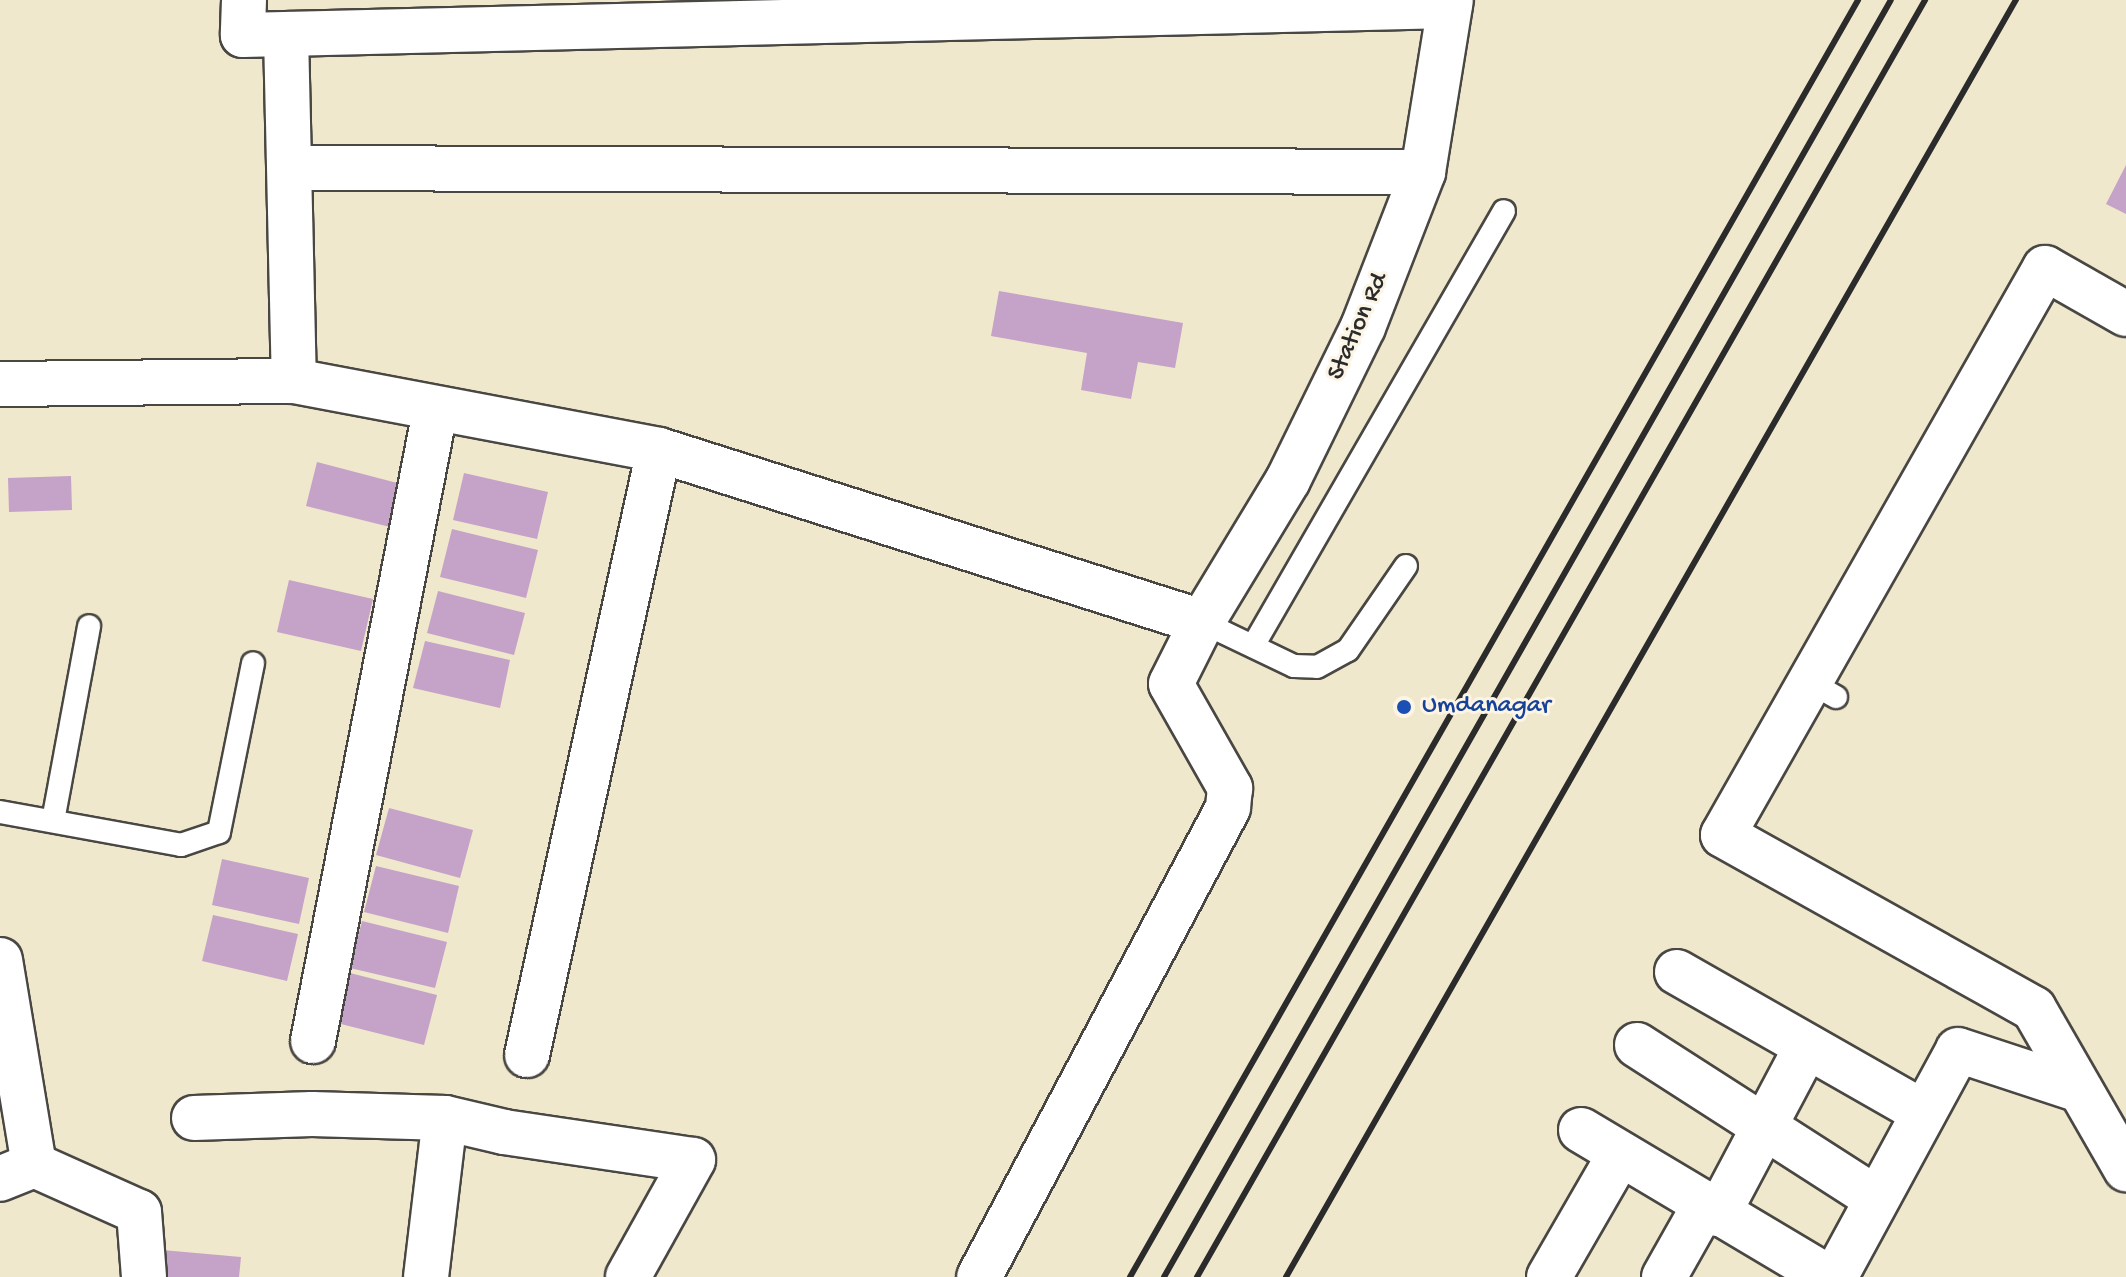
<!DOCTYPE html>
<style>
body{margin:0}
#map{position:relative;width:2126px;height:1277px;overflow:hidden;background:#f0e8cc;font-family:"Gochi Hand",sans-serif}
div>[style]{position:absolute}
.building>*{inset:0;background:#c5a2c7}
.roads{filter:drop-shadow(2px 0 #494743) drop-shadow(-2px 0 #494743) drop-shadow(0 2px #494743) drop-shadow(0 -2px #494743)}
.lane>*{height:22px;margin:-11px;padding:0 11px;transform-origin:11px;border-radius:11px;background:#fff}
.street>*{height:44px;margin:-22px;padding:0 22px;transform-origin:22px;border-radius:22px;background:#fff}
.rail>*{height:6px;margin:-3px;padding:0 3px;transform-origin:3px;border-radius:3px;background:#2b2b2b}
.dots>*{width:22px;height:22px;translate:-50% -50%;box-sizing:border-box;border:4px solid #fcf5e5;border-radius:50%}
span{translate:-50% -50%;white-space:nowrap;text-align:center;line-height:1.15;-webkit-text-stroke:6px #fcf5e5;paint-order:stroke}
.street-label{font-size:26px;color:#2b2b2b}
.transit-label{font-size:26px;color:#164399}
.left{translate:0 -50%;text-align:left}
</style>
<div id="map">
<div class="building">
<i style="clip-path:polygon(2126px 165px,2126px 214px,2106px 204px)"></i>
<i style="clip-path:polygon(999px 291px,1183px 323px,1175px 368px,1138px 362px,1131px 399px,1081px 390px,1087px 353px,991px 336px)"></i>
<i style="clip-path:polygon(317px 462px,401px 484px,390px 527px,306px 506px)"></i>
<i style="clip-path:polygon(464px 473px,548px 492px,537px 539px,453px 520px)"></i>
<i style="clip-path:polygon(71px 476px,72px 510px,9px 512px,8px 478px)"></i>
<i style="clip-path:polygon(452px 529px,538px 550px,526px 598px,440px 577px)"></i>
<i style="clip-path:polygon(289px 580px,373px 599px,361px 651px,277px 632px)"></i>
<i style="clip-path:polygon(438px 591px,525px 613px,514px 655px,427px 633px)"></i>
<i style="clip-path:polygon(425px 641px,510px 660px,500px 708px,413px 688px)"></i>
<i style="clip-path:polygon(389px 808px,473px 830px,460px 878px,376px 855px)"></i>
<i style="clip-path:polygon(222px 859px,309px 878px,299px 924px,212px 905px)"></i>
<i style="clip-path:polygon(376px 866px,459px 886px,448px 933px,364px 912px)"></i>
<i style="clip-path:polygon(213px 915px,298px 934px,287px 981px,202px 961px)"></i>
<i style="clip-path:polygon(362px 921px,447px 942px,435px 988px,350px 968px)"></i>
<i style="clip-path:polygon(350px 973px,437px 995px,424px 1045px,337px 1023px)"></i>
<i style="clip-path:polygon(162px 1250px,241px 1257px,239px 1277px,160px 1277px)"></i>
</div>
<div class="roads">
<div class="lane">
<i style="left:1202px;top:622px;width:102px;rotate:25.6deg"></i>
<i style="left:1294px;top:666px;width:23px;rotate:2deg"></i>
<i style="left:1317px;top:667px;width:35px;rotate:-29deg"></i>
<i style="left:1348px;top:650px;width:102px;rotate:-55.4deg"></i>
<i style="left:1253px;top:646px;width:502px;rotate:-60.01deg"></i>
<i style="left:1810px;top:682px;width:30px;rotate:30deg"></i>
<i style="left:0;top:812px;width:184px;rotate:10.3deg"></i>
<i style="left:181px;top:845px;width:40px;rotate:-18.9deg"></i>
<i style="left:219px;top:832px;width:172px;rotate:-78.6deg"></i>
<i style="left:53px;top:821px;width:198px;rotate:-79.5deg"></i>
</div>
<div class="street">
<i style="left:244px;top:0;width:35px;rotate:92deg"></i>
<i style="left:243px;top:35px;width:1207px;rotate:-1.38deg"></i>
<i style="left:286px;top:34px;width:347px;rotate:88.7deg"></i>
<i style="left:291px;top:168px;width:1132px;rotate:0.2deg"></i>
<i style="left:2126px;top:314px;width:93px;rotate:-150.4deg"></i>
<i style="left:2045px;top:268px;width:652px;rotate:119.59deg"></i>
<i style="left:1723px;top:835px;width:356px;rotate:29.2deg"></i>
<i style="left:2034px;top:1009px;width:185px;rotate:60.1deg"></i>
<i style="left:0;top:384px;width:294px;rotate:-0.6deg"></i>
<i style="left:294px;top:381px;width:371px;rotate:10.7deg"></i>
<i style="left:659px;top:450px;width:570px;rotate:17.58deg"></i>
<i style="left:1202px;top:622px;width:69px;rotate:116.6deg"></i>
<i style="left:1171px;top:684px;width:120px;rotate:60.4deg"></i>
<i style="left:1230px;top:788px;width:20px;rotate:96deg"></i>
<i style="left:1228px;top:808px;width:531px;rotate:117.96deg"></i>
<i style="left:1202px;top:622px;width:166px;rotate:-58.8deg"></i>
<i style="left:1288px;top:480px;width:170px;rotate:-63.9deg"></i>
<i style="left:1363px;top:327px;width:166px;rotate:-68.8deg"></i>
<i style="left:1423px;top:172px;width:174px;rotate:-80.8deg"></i>
<i style="left:0;top:960px;width:208px;rotate:80.6deg"></i>
<i style="left:34px;top:1165px;width:37px;rotate:158deg"></i>
<i style="left:1677px;top:972px;width:284px;rotate:29.7deg"></i>
<i style="left:313px;top:1041px;width:642px;rotate:-79.04deg"></i>
<i style="left:1637px;top:1045px;width:285px;rotate:32.7deg"></i>
<i style="left:527px;top:1055px;width:619px;rotate:-77.69deg"></i>
<i style="left:194px;top:1118px;width:118px;rotate:-1.9deg"></i>
<i style="left:312px;top:1114px;width:133px;rotate:1.7deg"></i>
<i style="left:445px;top:1118px;width:61px;rotate:13.3deg"></i>
<i style="left:504px;top:1132px;width:191px;rotate:8.4deg"></i>
<i style="left:693px;top:1160px;width:134px;rotate:119.1deg"></i>
<i style="left:1581px;top:1130px;width:287px;rotate:30.8deg"></i>
<i style="left:34px;top:1165px;width:115px;rotate:24.1deg"></i>
<i style="left:139px;top:1212px;width:65px;rotate:85.6deg"></i>
<i style="left:1718px;top:1214px;width:188px;rotate:-62.1deg"></i>
<i style="left:426px;top:1277px;width:160px;rotate:-83.2deg"></i>
<i style="left:1549px;top:1277px;width:140px;rotate:-60deg"></i>
<i style="left:1664px;top:1277px;width:81px;rotate:-60.6deg"></i>
<i style="left:1835px;top:1277px;width:258px;rotate:-61.5deg"></i>
<i style="left:1958px;top:1050px;width:128px;rotate:18.2deg"></i>
</div>
</div>
<div class="rail">
<i style="left:1130px;top:1277px;width:1470px;rotate:-60.31deg"></i>
<i style="left:1164px;top:1277px;width:1469px;rotate:-60.35deg"></i>
<i style="left:1197px;top:1277px;width:1470px;rotate:-60.31deg"></i>
<i style="left:1286px;top:1277px;width:1471px;rotate:-60.25deg"></i>
</div>
<div class="dots">
<i style="left:1404px;top:707px;background:#1a4fb4"></i>
</div>
<div class="street-label">
<span style="left:1359px;top:327px;rotate:-66deg">Station Rd</span>
</div>
<div class="transit-label">
<span class="left" style="left:1422px;top:707px">Umdanagar</span>
</div>
</div>
